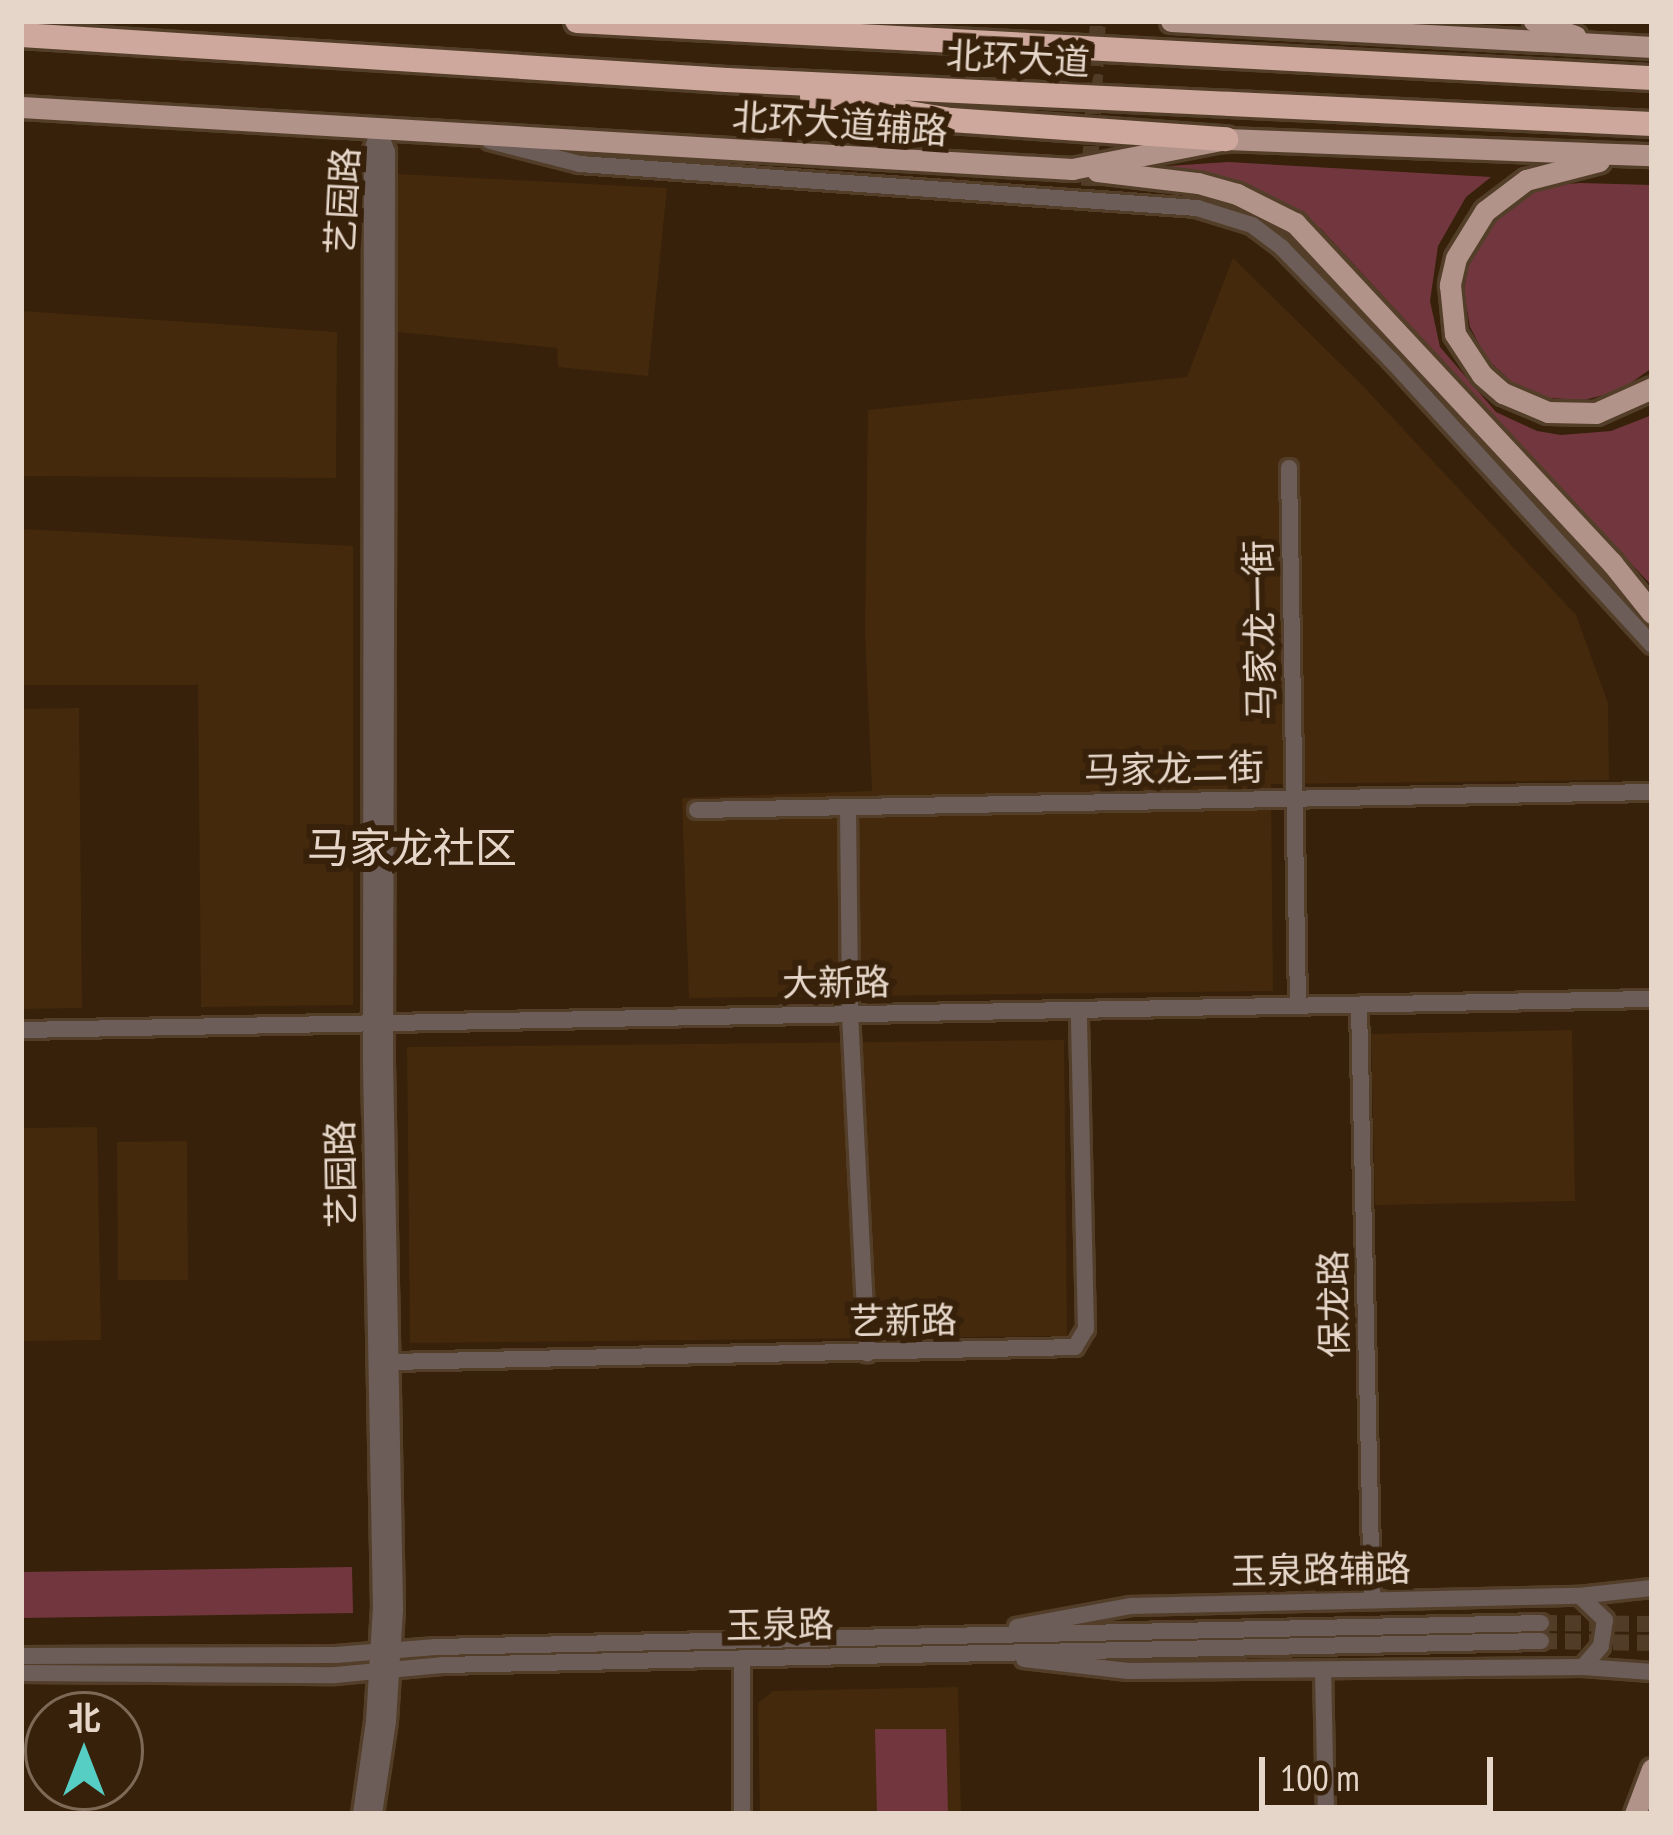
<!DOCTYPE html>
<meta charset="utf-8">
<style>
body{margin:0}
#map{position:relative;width:1673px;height:1835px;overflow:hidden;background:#37210a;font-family:"PT Sans Narrow","Noto Sans SC",sans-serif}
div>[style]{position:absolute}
.built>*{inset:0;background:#44290c}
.green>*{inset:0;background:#72373e}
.minor-tunnel>*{height:16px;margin-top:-8px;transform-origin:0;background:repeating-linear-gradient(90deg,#513c27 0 16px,transparent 0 24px)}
.roads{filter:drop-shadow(3px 0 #533e29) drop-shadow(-3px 0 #533e29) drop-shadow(0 3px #533e29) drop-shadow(0 -3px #533e29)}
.minor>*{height:16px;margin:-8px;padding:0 8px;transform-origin:8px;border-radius:8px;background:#6c5d58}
.major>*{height:21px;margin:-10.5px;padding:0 10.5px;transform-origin:10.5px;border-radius:10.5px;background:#b29389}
.highway>*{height:24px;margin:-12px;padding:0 12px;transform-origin:12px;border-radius:12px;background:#cea89c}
span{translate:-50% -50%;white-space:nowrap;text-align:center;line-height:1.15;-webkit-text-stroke:12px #37210a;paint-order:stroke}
.street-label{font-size:36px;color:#e5d6c9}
.quarter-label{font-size:42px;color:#e5d6c9}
.frame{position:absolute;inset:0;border:24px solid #e5d6c9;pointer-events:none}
.north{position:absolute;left:24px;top:1691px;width:120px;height:120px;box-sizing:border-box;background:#37210a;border:3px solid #7d6956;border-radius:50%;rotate:0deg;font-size:33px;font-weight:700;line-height:48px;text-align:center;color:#e5d6c9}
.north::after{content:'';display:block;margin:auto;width:42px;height:54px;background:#56cec3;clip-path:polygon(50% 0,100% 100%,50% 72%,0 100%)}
.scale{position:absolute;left:1259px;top:1757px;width:234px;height:54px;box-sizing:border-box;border:6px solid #e5d6c9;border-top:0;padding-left:15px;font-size:36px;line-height:42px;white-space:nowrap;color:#e5d6c9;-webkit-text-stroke:9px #37210a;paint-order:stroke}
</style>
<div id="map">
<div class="built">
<i style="clip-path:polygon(398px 174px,667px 188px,648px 376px,558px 367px,557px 348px,398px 332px)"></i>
<i style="clip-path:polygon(1233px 258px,1364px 387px,1576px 615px,1608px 703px,1609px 780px,1271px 784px,1273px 991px,689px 998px,682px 798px,872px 791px,865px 632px,868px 410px,1187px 377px)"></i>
<i style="clip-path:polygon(21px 311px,337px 332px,336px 478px,21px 476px)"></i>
<i style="clip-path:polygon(21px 529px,353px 546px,353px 1005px,201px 1007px,198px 685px,21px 685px)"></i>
<i style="clip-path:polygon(79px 708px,82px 1008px,21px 1009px,21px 709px)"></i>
<i style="clip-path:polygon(1572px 1030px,1575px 1201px,1375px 1205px,1371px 1034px)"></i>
<i style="clip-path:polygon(1064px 1040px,1067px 1336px,410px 1343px,407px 1047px)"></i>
<i style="clip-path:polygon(97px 1127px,101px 1340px,21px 1341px,21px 1128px)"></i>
<i style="clip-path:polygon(187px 1141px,188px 1280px,118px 1280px,117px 1142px)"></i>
<i style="clip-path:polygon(958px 1687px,961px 1814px,760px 1814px,758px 1703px,773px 1691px)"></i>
</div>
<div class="green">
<i style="clip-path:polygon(1228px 162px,1491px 177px,1466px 197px,1438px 246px,1430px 301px,1440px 347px,1496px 412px,1537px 431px,1561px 435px,1611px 431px,1652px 415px,1652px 586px,1321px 229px,1251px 185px,1168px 166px)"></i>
<i style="clip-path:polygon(1580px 183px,1652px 185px,1652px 368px,1619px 391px,1584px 400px,1548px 398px,1514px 384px,1487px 359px,1470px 327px,1464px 292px,1469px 257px,1486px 225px,1512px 201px,1545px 186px)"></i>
<i style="clip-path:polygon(352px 1567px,353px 1613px,21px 1618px,21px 1572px)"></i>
<i style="clip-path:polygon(875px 1729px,946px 1729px,948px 1814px,877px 1814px)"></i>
</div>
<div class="minor-tunnel">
<i style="left:1089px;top:186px;width:165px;rotate:-86.9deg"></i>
<i style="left:1541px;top:1623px;width:111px;rotate:0.5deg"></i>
<i style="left:1541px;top:1641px;width:111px;rotate:1deg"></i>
</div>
<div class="roads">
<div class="minor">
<i style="left:490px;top:141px;width:93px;rotate:14.3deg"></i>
<i style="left:580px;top:164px;width:619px;rotate:4.08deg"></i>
<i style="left:1197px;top:208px;width:58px;rotate:17.2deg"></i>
<i style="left:1252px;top:225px;width:38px;rotate:37deg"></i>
<i style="left:1282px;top:248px;width:158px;rotate:45.8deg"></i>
<i style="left:1392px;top:361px;width:385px;rotate:47.5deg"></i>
<i style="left:1289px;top:468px;width:538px;rotate:89.04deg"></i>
<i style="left:848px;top:807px;width:207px;rotate:89.4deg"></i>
<i style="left:850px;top:1014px;width:340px;rotate:87.1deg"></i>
<i style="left:697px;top:810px;width:955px;rotate:-1.08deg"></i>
<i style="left:1359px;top:1005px;width:595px;rotate:88.75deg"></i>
<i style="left:21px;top:1030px;width:1631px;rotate:-1.09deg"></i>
<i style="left:390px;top:1362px;width:685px;rotate:-1.25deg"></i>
<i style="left:1075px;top:1347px;width:21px;rotate:-59deg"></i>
<i style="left:1086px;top:1329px;width:319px;rotate:-91.3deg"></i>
<i style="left:1580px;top:1596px;width:35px;rotate:44deg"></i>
<i style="left:1605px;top:1620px;width:26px;rotate:99deg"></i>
<i style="left:1601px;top:1646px;width:28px;rotate:131deg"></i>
<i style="left:1017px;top:1627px;width:115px;rotate:-10.5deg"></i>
<i style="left:1130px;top:1606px;width:449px;rotate:-1.3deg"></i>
<i style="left:1579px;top:1596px;width:73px;rotate:-6.3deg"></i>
<i style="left:21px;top:1656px;width:315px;rotate:-0.2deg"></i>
<i style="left:336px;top:1655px;width:100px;rotate:-4.6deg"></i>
<i style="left:436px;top:1647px;width:1105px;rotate:-1.24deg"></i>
<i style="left:1024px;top:1659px;width:105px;rotate:6.6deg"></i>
<i style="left:1128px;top:1671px;width:455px;rotate:-0.5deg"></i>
<i style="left:1583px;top:1667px;width:69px;rotate:4.1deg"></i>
<i style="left:1323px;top:1670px;width:144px;rotate:88.8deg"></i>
<i style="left:21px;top:1673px;width:314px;rotate:0.4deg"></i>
<i style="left:335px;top:1675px;width:107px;rotate:-5.3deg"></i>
<i style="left:442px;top:1665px;width:1099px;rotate:-1.25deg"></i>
<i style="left:361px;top:1814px;width:93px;rotate:-82deg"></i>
<i style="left:374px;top:1722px;width:114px;rotate:-86.5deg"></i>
<i style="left:381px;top:1608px;width:547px;rotate:-91.05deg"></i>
<i style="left:371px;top:1061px;width:910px;rotate:-89.94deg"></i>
<i style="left:372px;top:151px;width:20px;rotate:-72deg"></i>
<i style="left:374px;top:1814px;width:94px;rotate:-81.4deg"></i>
<i style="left:388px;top:1721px;width:112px;rotate:-86.4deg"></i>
<i style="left:395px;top:1609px;width:547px;rotate:-91.05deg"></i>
<i style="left:385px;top:1062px;width:910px;rotate:-89.87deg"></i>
<i style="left:387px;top:152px;width:22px;rotate:-111deg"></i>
<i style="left:742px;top:1814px;width:156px;rotate:-90deg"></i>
</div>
<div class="major">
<i style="left:1171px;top:21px;width:482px;rotate:3.1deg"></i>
<i style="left:1534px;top:21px;width:44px;rotate:20.1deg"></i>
<i style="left:21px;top:107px;width:1053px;rotate:3.38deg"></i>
<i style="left:1072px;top:169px;width:157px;rotate:-11deg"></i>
<i style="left:1226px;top:139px;width:426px;rotate:2.2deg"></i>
<i style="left:1599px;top:161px;width:75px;rotate:165.4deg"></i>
<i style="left:1526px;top:180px;width:51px;rotate:142.9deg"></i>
<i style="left:1485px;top:211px;width:55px;rotate:121.7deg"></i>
<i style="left:1456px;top:258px;width:28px;rotate:103deg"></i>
<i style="left:1450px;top:285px;width:49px;rotate:84.2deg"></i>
<i style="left:1455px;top:334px;width:49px;rotate:56.6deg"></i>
<i style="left:1482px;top:375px;width:28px;rotate:41deg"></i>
<i style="left:1503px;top:393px;width:49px;rotate:22.9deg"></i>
<i style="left:1548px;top:412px;width:48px;rotate:1.2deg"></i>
<i style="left:1596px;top:413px;width:61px;rotate:-24.1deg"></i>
<i style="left:1097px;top:171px;width:102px;rotate:6.8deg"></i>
<i style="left:1198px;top:183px;width:41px;rotate:15.8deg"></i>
<i style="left:1237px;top:194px;width:65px;rotate:26.6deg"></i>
<i style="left:1295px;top:223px;width:465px;rotate:47deg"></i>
<i style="left:1612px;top:563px;width:64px;rotate:51.3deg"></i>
<i style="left:1635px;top:1814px;width:48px;rotate:-69.3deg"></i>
</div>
<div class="highway">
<i style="left:577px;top:21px;width:1077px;rotate:3.04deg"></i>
<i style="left:21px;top:35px;width:707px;rotate:3.65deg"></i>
<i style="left:727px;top:80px;width:926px;rotate:2.72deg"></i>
<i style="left:812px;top:97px;width:141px;rotate:9.4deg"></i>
<i style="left:951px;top:120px;width:276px;rotate:4deg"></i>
</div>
</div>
<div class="street-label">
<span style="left:1018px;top:58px;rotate:3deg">北环大道</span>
<span style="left:840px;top:123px;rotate:4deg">北环大道辅路</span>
<span style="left:342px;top:201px;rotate:-87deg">艺园路</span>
<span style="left:1259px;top:630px;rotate:-91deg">马家龙一街</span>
<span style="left:1174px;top:768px;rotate:-1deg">马家龙二街</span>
<span style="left:836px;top:982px;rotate:-1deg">大新路</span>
<span style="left:340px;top:1174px;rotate:-91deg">艺园路</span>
<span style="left:1333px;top:1304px;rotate:-91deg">保龙路</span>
<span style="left:903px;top:1320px;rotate:-1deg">艺新路</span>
<span style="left:1321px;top:1569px;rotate:-1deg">玉泉路辅路</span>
<span style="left:780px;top:1624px;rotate:-1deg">玉泉路</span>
</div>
<div class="quarter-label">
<span style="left:412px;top:848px">马家龙社区</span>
</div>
<div class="frame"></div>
<div class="north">北</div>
<div class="scale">100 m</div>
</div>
